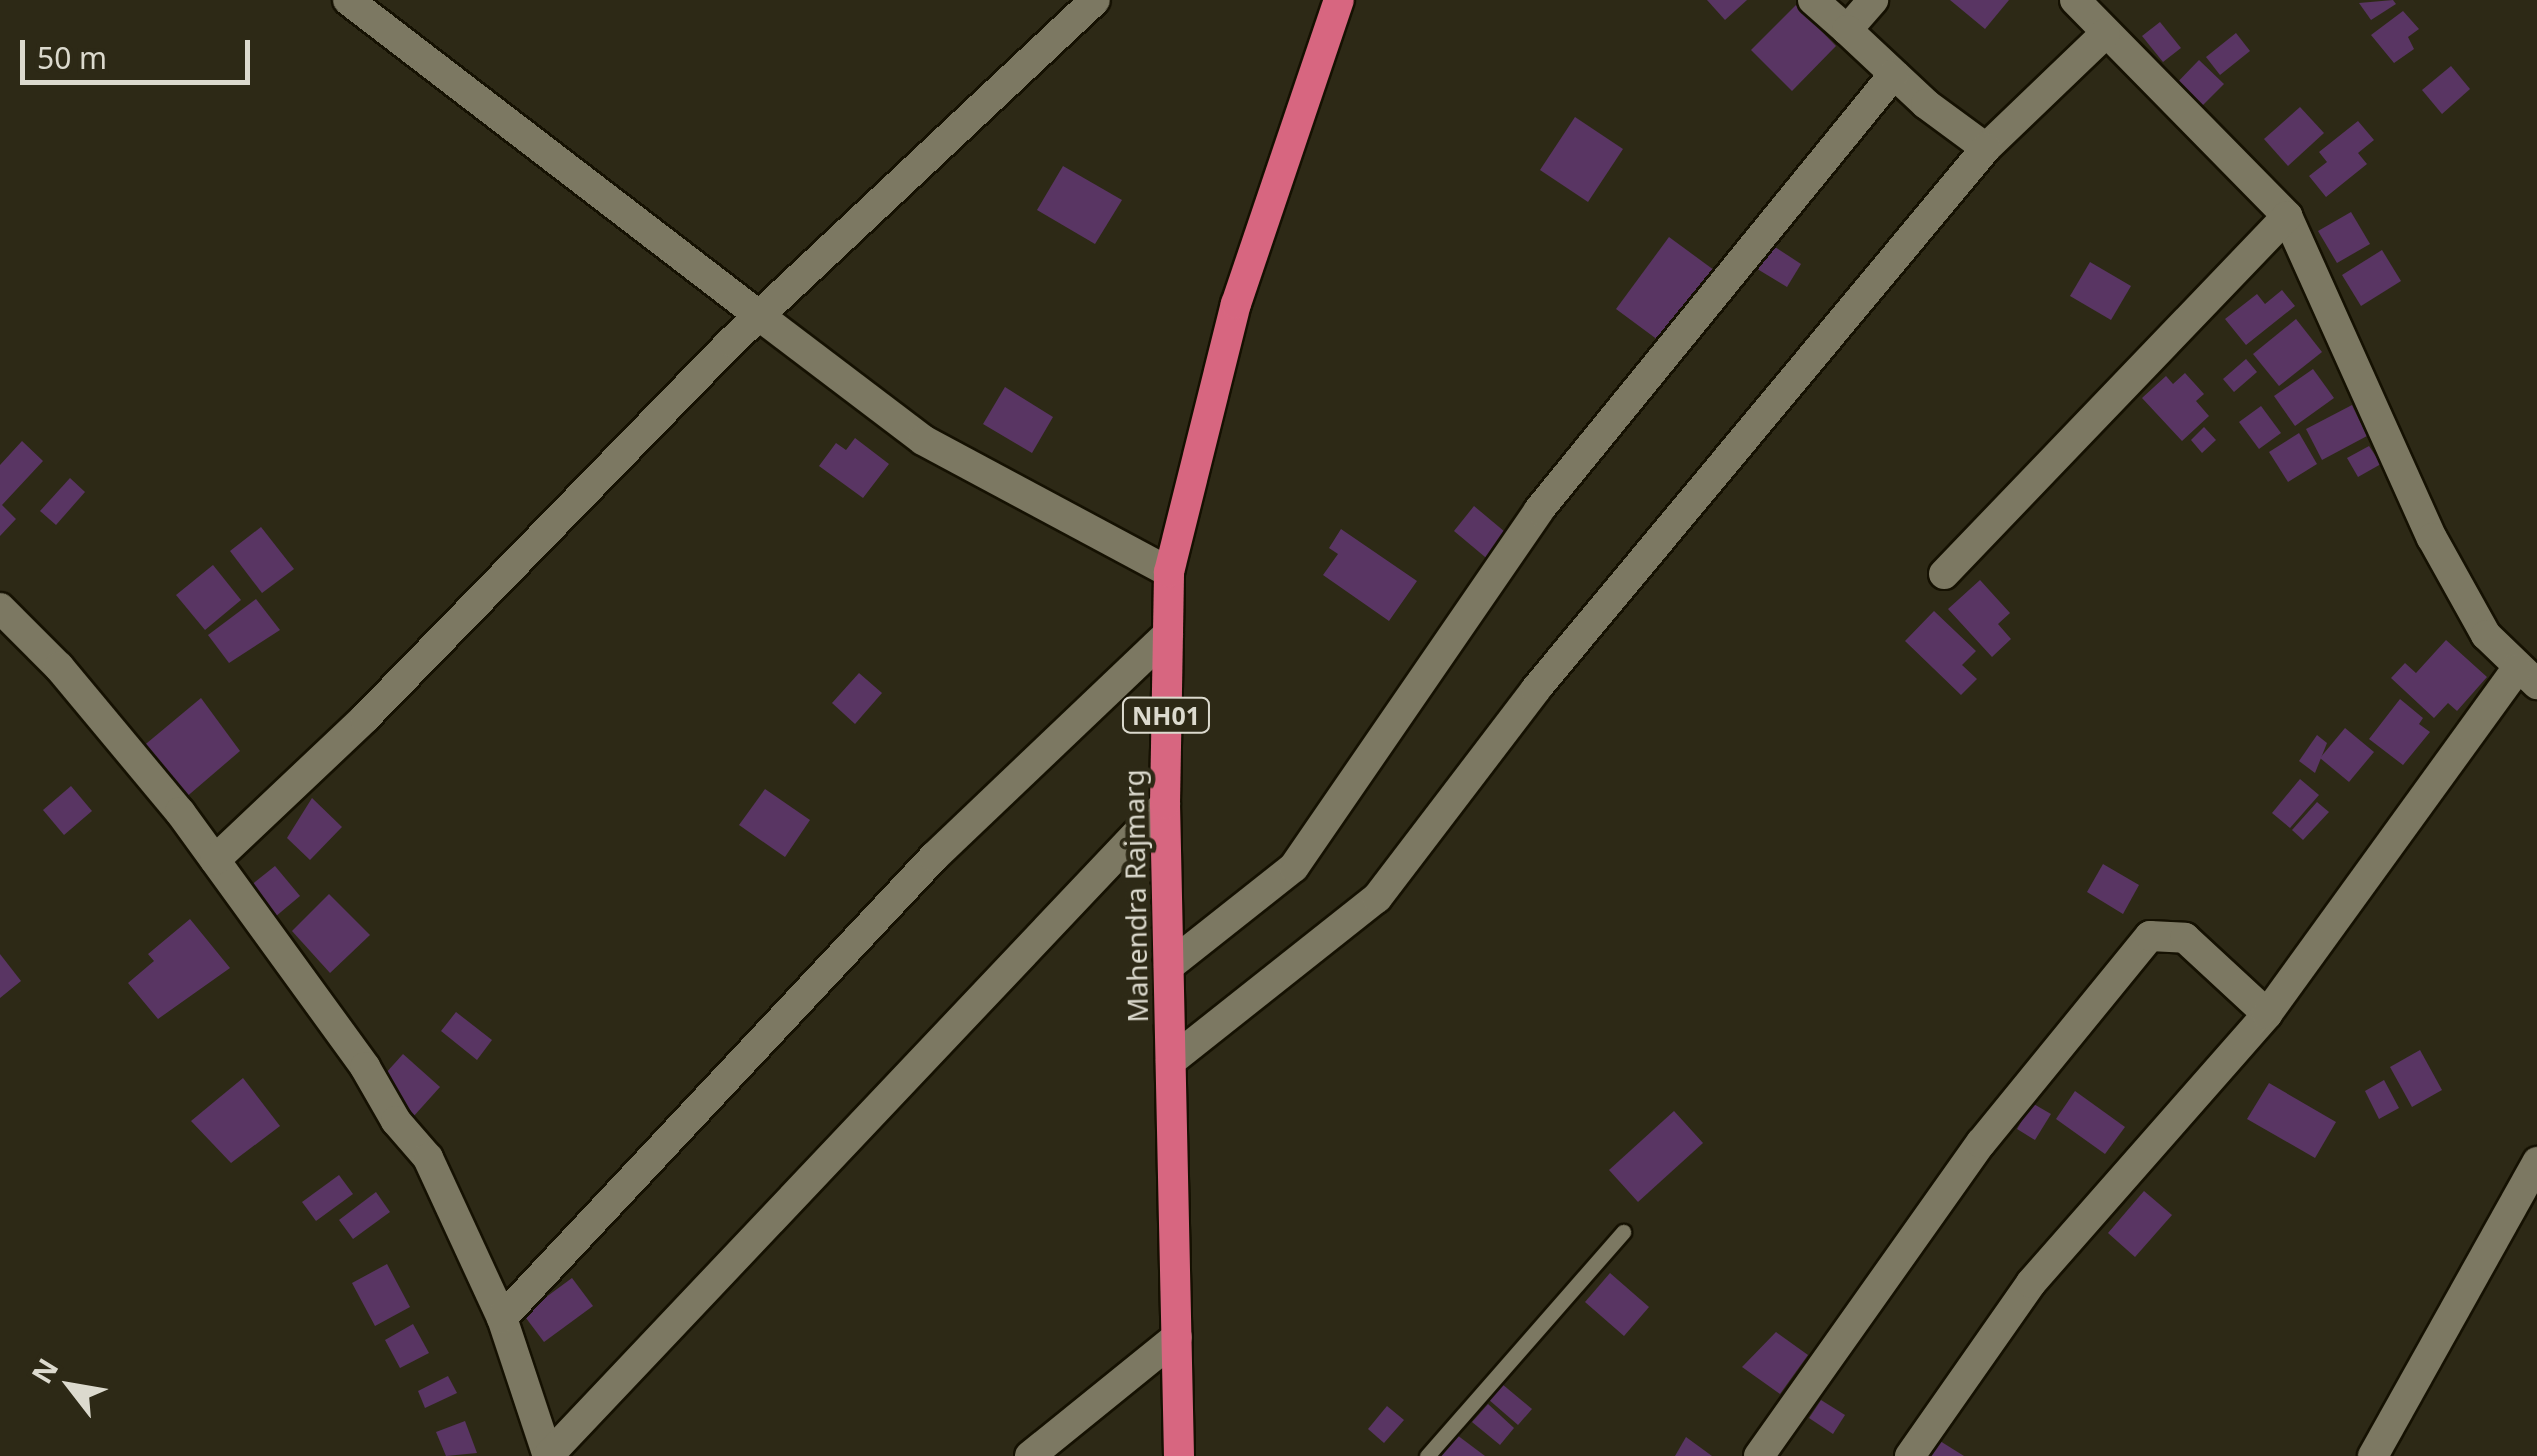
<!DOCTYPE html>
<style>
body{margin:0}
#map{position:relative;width:2537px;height:1456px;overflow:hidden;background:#2d2916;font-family:"Noto Sans",sans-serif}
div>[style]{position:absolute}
.building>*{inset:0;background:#593563}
.roads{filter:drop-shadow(2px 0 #151102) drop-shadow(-2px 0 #151102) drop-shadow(0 2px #151102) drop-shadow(0 -2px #151102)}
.lane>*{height:15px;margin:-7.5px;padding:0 7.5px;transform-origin:7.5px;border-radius:7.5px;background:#7c7862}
.street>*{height:30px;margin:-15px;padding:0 15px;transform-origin:15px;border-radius:15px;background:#7c7862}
.highway>*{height:30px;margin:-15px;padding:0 15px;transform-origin:15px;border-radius:15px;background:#d76680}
span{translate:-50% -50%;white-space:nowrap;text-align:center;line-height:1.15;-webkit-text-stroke:9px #2d2916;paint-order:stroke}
.shield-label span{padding:2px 8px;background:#2d2916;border:2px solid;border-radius:8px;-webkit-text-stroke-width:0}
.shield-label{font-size:25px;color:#dcdace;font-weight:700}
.street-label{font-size:28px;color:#dcdace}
.north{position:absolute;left:20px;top:1336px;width:100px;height:100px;-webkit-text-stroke:8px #2d2916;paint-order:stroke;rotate:301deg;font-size:28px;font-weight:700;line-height:40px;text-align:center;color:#dcdace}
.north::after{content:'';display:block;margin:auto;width:35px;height:45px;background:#dcdace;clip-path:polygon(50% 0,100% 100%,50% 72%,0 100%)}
.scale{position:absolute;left:20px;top:40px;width:230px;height:45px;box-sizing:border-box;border:5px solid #dcdace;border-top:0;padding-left:12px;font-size:30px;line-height:35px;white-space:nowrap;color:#dcdace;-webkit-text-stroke:8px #2d2916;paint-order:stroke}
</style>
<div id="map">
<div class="building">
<i style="clip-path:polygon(1707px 0,1747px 0,1725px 20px)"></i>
<i style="clip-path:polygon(1950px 0,2009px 0,1985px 29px)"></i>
<i style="clip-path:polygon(2393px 0,2396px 4px,2371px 20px,2359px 3px)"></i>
<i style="clip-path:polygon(1796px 5px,1836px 46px,1792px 91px,1751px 50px)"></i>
<i style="clip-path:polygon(2403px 11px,2419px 29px,2408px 37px,2414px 49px,2394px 63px,2371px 35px)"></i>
<i style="clip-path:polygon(2160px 22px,2181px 48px,2163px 62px,2142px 36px)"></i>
<i style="clip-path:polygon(2236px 33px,2250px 51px,2220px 75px,2206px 57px)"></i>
<i style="clip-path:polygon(2199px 60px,2224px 84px,2194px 114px,2170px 90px)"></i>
<i style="clip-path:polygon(2451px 66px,2470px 89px,2442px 114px,2422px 90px)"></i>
<i style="clip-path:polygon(2300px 107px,2324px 133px,2288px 166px,2264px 139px)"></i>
<i style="clip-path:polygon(1575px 117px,1623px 149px,1588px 202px,1540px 170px)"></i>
<i style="clip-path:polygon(2358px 121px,2374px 140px,2358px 153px,2367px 164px,2326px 197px,2309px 176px,2327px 162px,2319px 152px)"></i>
<i style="clip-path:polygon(1063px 166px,1122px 200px,1095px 244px,1037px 210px)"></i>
<i style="clip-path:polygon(2351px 212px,2370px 244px,2337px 263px,2318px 231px)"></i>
<i style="clip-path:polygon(1669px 237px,1718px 273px,1662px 343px,1616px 309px)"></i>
<i style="clip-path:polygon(1769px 243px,1801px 264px,1787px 287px,1754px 267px)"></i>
<i style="clip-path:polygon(2382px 250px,2401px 281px,2361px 306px,2342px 275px)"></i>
<i style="clip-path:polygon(2090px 262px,2131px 286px,2111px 320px,2070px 296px)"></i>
<i style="clip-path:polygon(2282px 290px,2295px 306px,2246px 345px,2225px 319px,2257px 294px,2265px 304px)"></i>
<i style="clip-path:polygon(2296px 319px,2322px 352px,2279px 386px,2253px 354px)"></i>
<i style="clip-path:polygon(2246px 359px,2257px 372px,2234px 392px,2223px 379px)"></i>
<i style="clip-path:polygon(2313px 369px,2334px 398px,2295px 426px,2274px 396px)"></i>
<i style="clip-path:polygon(2185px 373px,2204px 394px,2196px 401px,2209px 416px,2182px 441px,2142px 398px,2166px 376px,2173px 384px)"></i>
<i style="clip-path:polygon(1005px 387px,1053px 417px,1032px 453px,983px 424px)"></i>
<i style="clip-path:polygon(2352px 405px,2367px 436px,2322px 460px,2306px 429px)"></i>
<i style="clip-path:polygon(2261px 406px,2281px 433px,2259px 449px,2239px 422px)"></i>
<i style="clip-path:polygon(2204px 427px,2216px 440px,2202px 453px,2191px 440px)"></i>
<i style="clip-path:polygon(2299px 433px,2317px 464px,2288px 482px,2269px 452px)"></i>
<i style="clip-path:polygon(855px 438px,889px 464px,863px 498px,819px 466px,836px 443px,846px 450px)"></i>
<i style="clip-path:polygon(22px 441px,43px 461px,2px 505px,16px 519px,0 536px,0 465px)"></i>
<i style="clip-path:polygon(2369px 446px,2381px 464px,2358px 477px,2347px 458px)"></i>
<i style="clip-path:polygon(70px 478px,85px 492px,56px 525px,40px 511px)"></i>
<i style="clip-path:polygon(1474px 506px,1511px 537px,1491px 562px,1454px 531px)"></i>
<i style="clip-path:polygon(261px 527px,294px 569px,262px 593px,230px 551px)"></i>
<i style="clip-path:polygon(1341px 529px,1417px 581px,1389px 621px,1323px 575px,1338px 554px,1329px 548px)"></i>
<i style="clip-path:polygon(213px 565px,241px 600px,205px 630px,176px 595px)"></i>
<i style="clip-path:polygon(1980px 580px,2010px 613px,1998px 624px,2011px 639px,1992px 657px,1948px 609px)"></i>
<i style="clip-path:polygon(256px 599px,280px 630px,229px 663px,208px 635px)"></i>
<i style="clip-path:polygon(1934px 611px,1976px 651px,1962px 665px,1977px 679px,1961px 695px,1905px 641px)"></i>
<i style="clip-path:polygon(2446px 640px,2487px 677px,2457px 711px,2448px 703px,2434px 718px,2391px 678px,2405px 663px,2416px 673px)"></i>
<i style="clip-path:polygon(859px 673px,882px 693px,855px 724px,832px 703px)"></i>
<i style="clip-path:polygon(201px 698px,240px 751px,184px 799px,141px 748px)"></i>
<i style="clip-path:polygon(2400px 699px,2423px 718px,2419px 724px,2430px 732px,2403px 765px,2369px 739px)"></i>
<i style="clip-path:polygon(2345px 728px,2374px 752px,2349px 782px,2320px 758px)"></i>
<i style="clip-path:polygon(2317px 735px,2327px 743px,2315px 773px,2299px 761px)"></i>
<i style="clip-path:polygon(2300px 779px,2319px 795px,2290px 828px,2272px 813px)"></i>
<i style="clip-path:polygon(71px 786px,92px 811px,64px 835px,43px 810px)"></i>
<i style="clip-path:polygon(765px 789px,810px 820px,785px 857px,739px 825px)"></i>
<i style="clip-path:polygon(312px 798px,342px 827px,310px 860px,287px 838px)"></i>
<i style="clip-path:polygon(2317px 802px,2329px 812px,2303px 840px,2292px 830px)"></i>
<i style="clip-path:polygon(2103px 864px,2139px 885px,2123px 914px,2087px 892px)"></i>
<i style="clip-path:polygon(275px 866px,300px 896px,275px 917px,250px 886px)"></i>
<i style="clip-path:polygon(329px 894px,370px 935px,330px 973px,292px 931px)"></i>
<i style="clip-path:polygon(190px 919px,230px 968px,158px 1019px,128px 983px,154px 961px,148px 954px)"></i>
<i style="clip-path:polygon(0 954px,21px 981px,0 998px)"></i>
<i style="clip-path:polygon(456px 1012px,492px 1040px,477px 1060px,441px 1031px)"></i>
<i style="clip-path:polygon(2420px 1050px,2442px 1090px,2412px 1107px,2390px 1067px)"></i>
<i style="clip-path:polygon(403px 1054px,440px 1087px,413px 1117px,376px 1084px)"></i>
<i style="clip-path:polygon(243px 1078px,280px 1126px,231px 1163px,191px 1121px)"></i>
<i style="clip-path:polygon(2384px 1080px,2399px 1108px,2379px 1119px,2365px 1091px)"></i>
<i style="clip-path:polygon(2269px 1083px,2336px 1122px,2315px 1158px,2247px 1119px)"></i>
<i style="clip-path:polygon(2075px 1091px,2125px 1127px,2105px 1154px,2056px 1119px)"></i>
<i style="clip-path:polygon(2032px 1103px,2051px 1114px,2035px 1140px,2017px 1129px)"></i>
<i style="clip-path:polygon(1674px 1111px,1703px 1143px,1638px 1202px,1609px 1170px)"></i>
<i style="clip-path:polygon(339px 1175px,353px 1194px,316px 1221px,302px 1202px)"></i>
<i style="clip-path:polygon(2144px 1191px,2172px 1215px,2135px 1257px,2108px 1233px)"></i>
<i style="clip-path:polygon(376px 1192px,390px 1212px,353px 1239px,339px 1220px)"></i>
<i style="clip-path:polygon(387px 1264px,410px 1307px,375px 1326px,352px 1283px)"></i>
<i style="clip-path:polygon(1610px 1273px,1649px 1307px,1624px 1336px,1585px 1302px)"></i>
<i style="clip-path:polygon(572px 1278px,593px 1306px,544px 1342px,523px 1314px)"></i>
<i style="clip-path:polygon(413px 1324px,429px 1353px,400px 1368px,385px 1340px)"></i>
<i style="clip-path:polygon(1776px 1332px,1808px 1355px,1780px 1394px,1742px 1367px)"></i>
<i style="clip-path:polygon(448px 1376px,457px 1393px,425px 1408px,418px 1391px)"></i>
<i style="clip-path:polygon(1502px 1384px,1532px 1409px,1518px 1425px,1488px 1399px)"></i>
<i style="clip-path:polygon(1821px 1400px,1845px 1415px,1833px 1434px,1809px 1418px)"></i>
<i style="clip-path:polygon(1488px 1404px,1514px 1428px,1500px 1445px,1472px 1422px)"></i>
<i style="clip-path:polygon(1387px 1406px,1404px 1420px,1384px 1443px,1368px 1429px)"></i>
<i style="clip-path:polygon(465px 1421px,477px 1453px,446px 1456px,436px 1432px)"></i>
<i style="clip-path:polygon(1457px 1435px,1485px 1456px,1441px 1456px)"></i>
<i style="clip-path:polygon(1932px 1436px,1964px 1456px,1920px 1456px)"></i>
<i style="clip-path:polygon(1686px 1437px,1712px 1456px,1675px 1456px)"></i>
</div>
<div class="roads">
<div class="lane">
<i style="left:1427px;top:1456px;width:298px;rotate:-48.8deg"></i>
</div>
<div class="street">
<i style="left:348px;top:0;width:521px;rotate:37.51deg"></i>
<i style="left:1813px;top:0;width:45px;rotate:41.4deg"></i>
<i style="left:1847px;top:30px;width:40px;rotate:-49deg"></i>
<i style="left:2075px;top:0;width:303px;rotate:45.5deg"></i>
<i style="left:2287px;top:216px;width:353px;rotate:65.8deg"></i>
<i style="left:2432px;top:538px;width:111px;rotate:60.9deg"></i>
<i style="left:2486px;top:635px;width:71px;rotate:43.9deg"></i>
<i style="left:1847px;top:30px;width:108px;rotate:43.1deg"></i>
<i style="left:1926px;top:104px;width:74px;rotate:36.3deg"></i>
<i style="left:1986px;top:148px;width:165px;rotate:-43.8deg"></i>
<i style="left:761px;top:317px;width:203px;rotate:37.2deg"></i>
<i style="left:923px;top:440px;width:279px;rotate:28.2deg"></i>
<i style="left:1944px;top:574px;width:496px;rotate:-46.2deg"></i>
<i style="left:0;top:608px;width:83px;rotate:45deg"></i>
<i style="left:59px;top:667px;width:189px;rotate:50.2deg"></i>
<i style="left:180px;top:812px;width:315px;rotate:54deg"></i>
<i style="left:365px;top:1067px;width:62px;rotate:60.1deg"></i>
<i style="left:396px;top:1121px;width:49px;rotate:49.1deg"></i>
<i style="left:428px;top:1158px;width:176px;rotate:65.2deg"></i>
<i style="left:502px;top:1318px;width:145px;rotate:71.6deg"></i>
<i style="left:215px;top:860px;width:207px;rotate:-43.4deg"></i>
<i style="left:365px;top:718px;width:525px;rotate:-45.77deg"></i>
<i style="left:731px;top:342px;width:499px;rotate:-43.2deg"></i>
<i style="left:1169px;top:966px;width:159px;rotate:-38.4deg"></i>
<i style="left:1294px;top:867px;width:433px;rotate:-55.5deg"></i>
<i style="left:1539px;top:510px;width:562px;rotate:-50.85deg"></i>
<i style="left:1171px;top:1061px;width:263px;rotate:-38.4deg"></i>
<i style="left:1377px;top:898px;width:263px;rotate:-52.7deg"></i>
<i style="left:1536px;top:689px;width:704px;rotate:-50.25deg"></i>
<i style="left:502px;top:1318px;width:632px;rotate:-46.86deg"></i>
<i style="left:934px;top:857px;width:323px;rotate:-43.6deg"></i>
<i style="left:548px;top:1456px;width:898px;rotate:-46.58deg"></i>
<i style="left:1030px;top:1456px;width:189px;rotate:-39deg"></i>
<i style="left:1759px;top:1456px;width:384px;rotate:-54.7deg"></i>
<i style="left:1981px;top:1143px;width:267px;rotate:-50.8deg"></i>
<i style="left:2150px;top:936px;width:35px;rotate:3deg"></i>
<i style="left:2185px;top:938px;width:112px;rotate:42.8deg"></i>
<i style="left:1910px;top:1456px;width:211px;rotate:-55deg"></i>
<i style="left:2031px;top:1283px;width:358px;rotate:-48.7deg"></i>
<i style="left:2267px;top:1014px;width:425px;rotate:-54.1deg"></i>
<i style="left:2373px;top:1456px;width:337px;rotate:-60.8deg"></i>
</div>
<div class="highway">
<i style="left:1179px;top:1456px;width:652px;rotate:-91.23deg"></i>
<i style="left:1165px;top:804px;width:232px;rotate:-89deg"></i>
<i style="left:1169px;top:572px;width:276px;rotate:-76deg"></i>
<i style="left:1236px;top:304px;width:321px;rotate:-71.3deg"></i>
</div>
</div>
<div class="shield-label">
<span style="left:1166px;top:715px">NH01</span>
</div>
<div class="street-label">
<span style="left:1135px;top:896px;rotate:-91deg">Mahendra Rajmarg</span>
</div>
<div class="north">N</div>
<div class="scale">50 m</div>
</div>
